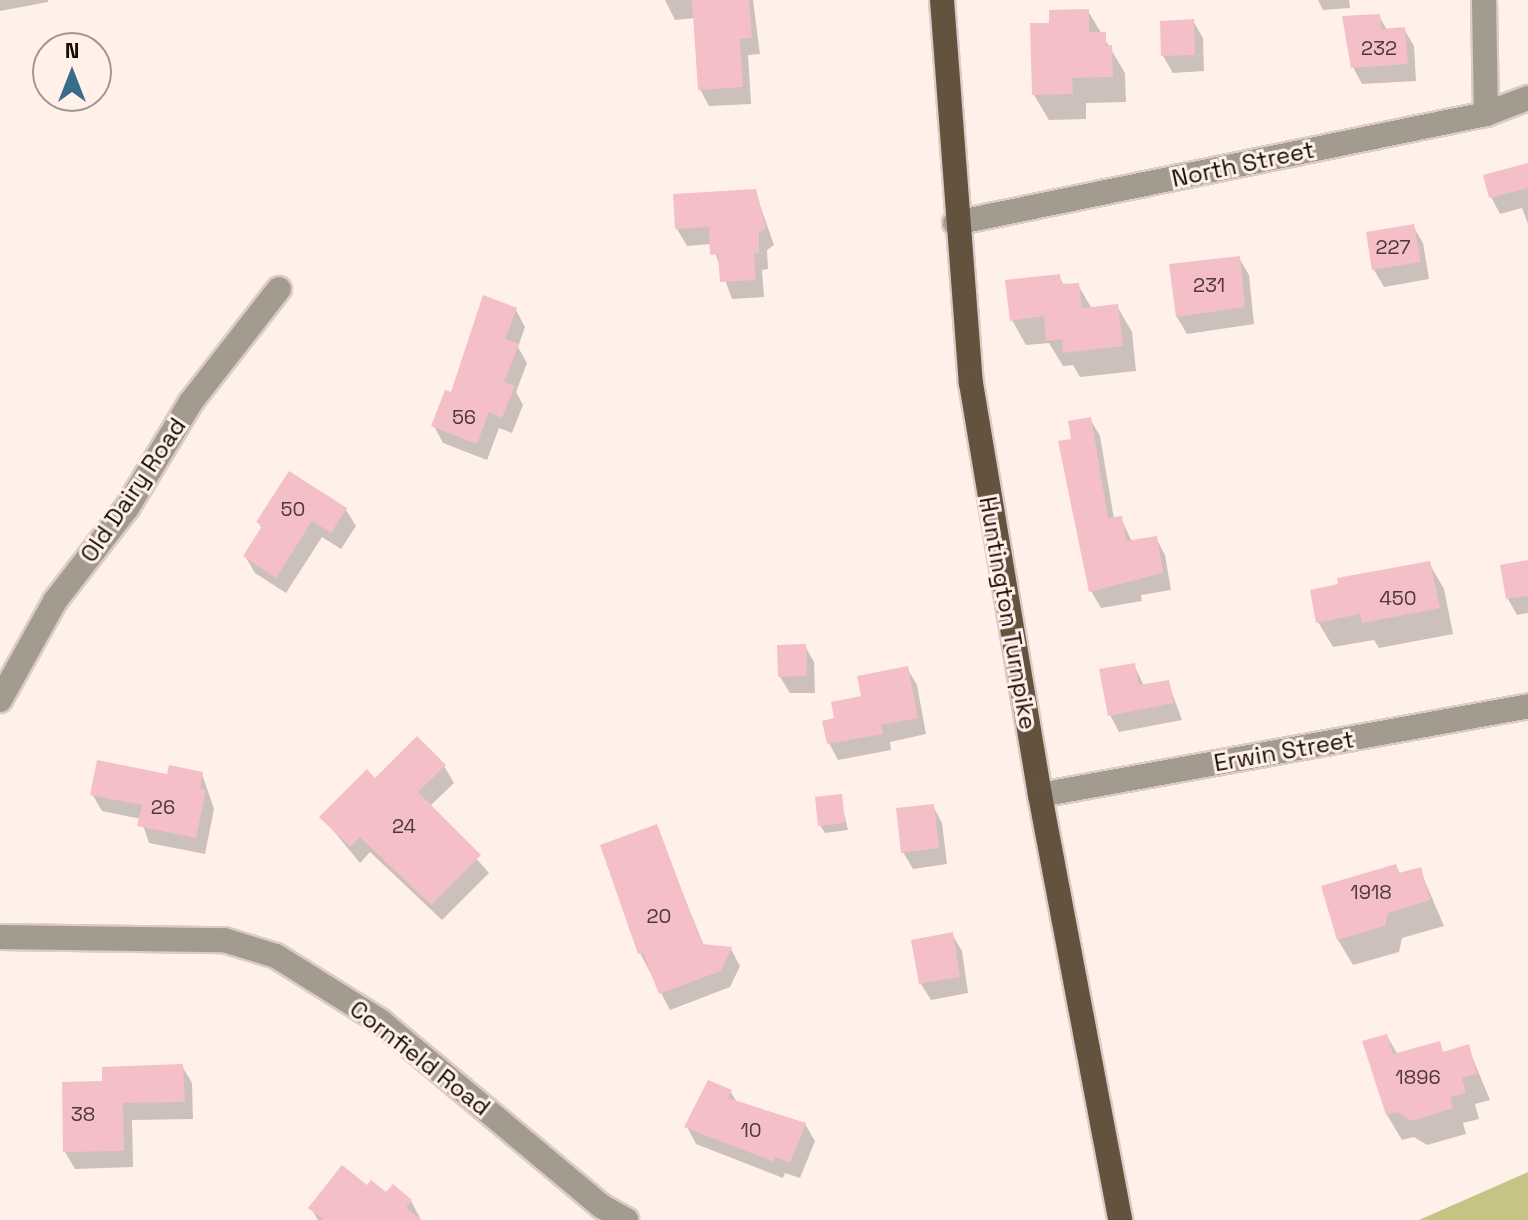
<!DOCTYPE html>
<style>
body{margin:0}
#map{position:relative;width:1528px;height:1220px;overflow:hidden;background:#fff0ea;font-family:"Space Grotesk",sans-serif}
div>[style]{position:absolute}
.green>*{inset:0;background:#c5c485}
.shadow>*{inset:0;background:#0003}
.building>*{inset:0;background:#f4bfc7}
.roads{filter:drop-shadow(2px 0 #daccc6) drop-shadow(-2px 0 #daccc6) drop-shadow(0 2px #daccc6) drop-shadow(0 -2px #daccc6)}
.minor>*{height:24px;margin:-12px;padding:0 12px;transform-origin:12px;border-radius:12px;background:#a49b8f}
.major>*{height:24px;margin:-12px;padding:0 12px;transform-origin:12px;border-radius:12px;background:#63533e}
span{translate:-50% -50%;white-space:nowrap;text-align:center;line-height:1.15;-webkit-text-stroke:6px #fff0ea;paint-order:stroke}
.number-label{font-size:20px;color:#4f3938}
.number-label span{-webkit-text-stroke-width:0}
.street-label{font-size:24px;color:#180c08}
.north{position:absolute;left:32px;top:32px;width:80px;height:80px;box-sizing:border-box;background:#fff0ea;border:2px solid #a39590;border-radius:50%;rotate:0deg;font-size:22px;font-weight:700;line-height:32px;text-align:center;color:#180c08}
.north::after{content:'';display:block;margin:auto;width:28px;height:36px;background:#376d89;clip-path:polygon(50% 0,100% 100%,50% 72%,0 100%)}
</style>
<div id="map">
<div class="green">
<i style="clip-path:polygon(1528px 1172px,1528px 1220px,1419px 1220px)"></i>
</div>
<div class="shadow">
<i style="clip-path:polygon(0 0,48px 0,48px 2px,0 11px)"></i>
<i style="clip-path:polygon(665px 0,753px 0,760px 54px,748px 55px,751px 104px,709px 106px,700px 89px,695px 18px,675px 20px)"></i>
<i style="clip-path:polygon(1318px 0,1349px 0,1350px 8px,1323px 10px)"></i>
<i style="clip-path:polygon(1088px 11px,1125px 73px,1126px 102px,1086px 103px,1086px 119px,1049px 120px,1034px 95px,1051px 25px)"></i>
<i style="clip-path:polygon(1379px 16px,1387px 30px,1404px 29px,1414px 46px,1416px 81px,1362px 84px,1353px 67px)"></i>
<i style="clip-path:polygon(1193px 21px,1203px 38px,1204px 71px,1173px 73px,1163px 56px)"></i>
<i style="clip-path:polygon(1528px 165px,1528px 224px,1522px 208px,1500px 214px,1491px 197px)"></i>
<i style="clip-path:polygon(755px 191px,774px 245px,767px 250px,768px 269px,762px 270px,764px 297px,732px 299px,712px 244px,687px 246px,677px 229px)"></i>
<i style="clip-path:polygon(1413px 226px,1423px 243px,1429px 279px,1384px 287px,1374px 270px)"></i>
<i style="clip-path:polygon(1239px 258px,1249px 275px,1254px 324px,1187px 334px,1177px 317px,1171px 265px)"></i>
<i style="clip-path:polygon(1059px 276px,1064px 286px,1078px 285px,1092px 309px,1117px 306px,1132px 332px,1136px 371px,1080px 377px,1073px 365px,1063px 366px,1049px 343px,1026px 345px,1012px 320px)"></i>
<i style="clip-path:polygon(516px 310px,525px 327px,518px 347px,527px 363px,516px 392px,523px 405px,512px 433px,499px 428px,487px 460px,443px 443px,434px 426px)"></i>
<i style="clip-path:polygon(1090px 419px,1100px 436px,1114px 519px,1121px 518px,1132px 542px,1156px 538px,1165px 555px,1171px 590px,1141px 595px,1142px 601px,1101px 608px,1091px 591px,1073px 440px)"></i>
<i style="clip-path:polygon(346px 510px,356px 526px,341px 549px,322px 537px,286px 593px,255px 573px,245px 556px,262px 529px,258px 522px)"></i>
<i style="clip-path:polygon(1528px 562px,1528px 613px,1517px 615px,1508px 599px)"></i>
<i style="clip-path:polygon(1429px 563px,1444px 589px,1453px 634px,1379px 648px,1374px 640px,1333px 647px,1318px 622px)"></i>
<i style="clip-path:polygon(805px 646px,814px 662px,815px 693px,790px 693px,780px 677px)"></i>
<i style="clip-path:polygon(1134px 665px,1144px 686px,1168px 682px,1182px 720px,1119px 732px,1110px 715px)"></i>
<i style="clip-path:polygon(907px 668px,917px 685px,926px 734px,890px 742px,891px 750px,838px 760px,829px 743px,836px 720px)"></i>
<i style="clip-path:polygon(444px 766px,454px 783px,430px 806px,489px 873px,442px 920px,370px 852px,360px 863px,322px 817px,375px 780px)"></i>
<i style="clip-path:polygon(202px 774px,214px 809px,205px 854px,149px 843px,141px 819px,102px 811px,92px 794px)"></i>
<i style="clip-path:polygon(840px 796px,848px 830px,825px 833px,820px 825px)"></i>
<i style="clip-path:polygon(933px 806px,942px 823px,947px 864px,913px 869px,903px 852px)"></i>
<i style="clip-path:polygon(656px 827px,704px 946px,731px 949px,740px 966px,730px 987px,670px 1010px,640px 953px)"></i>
<i style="clip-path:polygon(1396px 866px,1401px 875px,1420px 870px,1444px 926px,1402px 938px,1399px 952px,1353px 965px,1338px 940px)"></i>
<i style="clip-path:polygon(952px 934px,962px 951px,968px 993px,931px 1000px,921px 984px)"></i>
<i style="clip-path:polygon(1387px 1036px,1398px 1055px,1439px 1044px,1444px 1053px,1468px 1047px,1490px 1100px,1475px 1104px,1479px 1119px,1463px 1123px,1466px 1134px,1427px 1145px,1414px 1137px,1402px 1140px,1387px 1115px)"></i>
<i style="clip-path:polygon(182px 1066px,192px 1083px,193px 1119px,132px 1120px,133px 1167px,75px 1169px,65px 1152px,104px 1083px)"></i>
<i style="clip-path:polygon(730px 1091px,738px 1104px,805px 1124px,815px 1141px,800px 1178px,785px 1173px,783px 1178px,696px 1144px,687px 1127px)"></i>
<i style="clip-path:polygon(367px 1188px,411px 1201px,420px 1218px,318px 1220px,311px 1208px)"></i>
</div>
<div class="building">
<i style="clip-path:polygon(692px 0,749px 0,752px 38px,740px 39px,743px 87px,698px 90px)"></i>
<i style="clip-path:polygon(1089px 9px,1089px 32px,1106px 32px,1106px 46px,1112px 45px,1113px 77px,1072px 78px,1073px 94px,1032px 95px,1030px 23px,1049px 23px,1049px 10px)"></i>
<i style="clip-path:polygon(1380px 14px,1381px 29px,1405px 27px,1408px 64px,1351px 68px,1342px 16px)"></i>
<i style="clip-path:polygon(1194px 19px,1195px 55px,1161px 56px,1160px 21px)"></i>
<i style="clip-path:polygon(1528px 163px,1528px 188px,1489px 198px,1483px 175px)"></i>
<i style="clip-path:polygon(756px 189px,766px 228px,759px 232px,759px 253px,754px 253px,756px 280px,720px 282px,718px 254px,710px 255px,709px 227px,675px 229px,673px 194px)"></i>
<i style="clip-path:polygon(1414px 224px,1421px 262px,1372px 270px,1366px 232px)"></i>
<i style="clip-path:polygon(1240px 256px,1245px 307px,1176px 317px,1169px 264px)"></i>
<i style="clip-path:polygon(1060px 274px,1061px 284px,1079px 283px,1082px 308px,1118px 304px,1123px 346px,1063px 353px,1062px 339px,1046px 341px,1044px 316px,1010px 321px,1005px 280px)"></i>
<i style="clip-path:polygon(483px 295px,517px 308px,505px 339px,519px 344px,504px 382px,515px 386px,502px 418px,489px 412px,477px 444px,431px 426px,445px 390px,451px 392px)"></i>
<i style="clip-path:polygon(1091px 417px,1108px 518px,1122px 516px,1126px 541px,1157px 536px,1163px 573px,1089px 592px,1058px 441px,1071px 439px,1068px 421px)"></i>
<i style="clip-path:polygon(289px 471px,347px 508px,331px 533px,312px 521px,276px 578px,243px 556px,262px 526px,256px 522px)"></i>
<i style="clip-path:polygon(1528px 560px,1528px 596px,1506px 599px,1500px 565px)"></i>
<i style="clip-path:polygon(1430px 561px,1440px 608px,1362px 623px,1360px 614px,1316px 623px,1310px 590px,1338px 584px,1337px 578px)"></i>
<i style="clip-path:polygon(806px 644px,807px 676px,778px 677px,777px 645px)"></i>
<i style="clip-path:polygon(1135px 663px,1139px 685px,1169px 680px,1174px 703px,1108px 716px,1099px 669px)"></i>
<i style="clip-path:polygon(908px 666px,918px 718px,881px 725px,883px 734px,827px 744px,822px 721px,834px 718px,831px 702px,861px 696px,857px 676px)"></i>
<i style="clip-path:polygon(417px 736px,446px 765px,418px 792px,481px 855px,431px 905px,360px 837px,350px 847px,319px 817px,367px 769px,375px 778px)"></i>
<i style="clip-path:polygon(97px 760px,167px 774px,169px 765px,203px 772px,200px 789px,206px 790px,196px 838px,137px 826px,142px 805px,90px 795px)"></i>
<i style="clip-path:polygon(842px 794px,845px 823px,818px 826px,815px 797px)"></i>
<i style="clip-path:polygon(934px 804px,939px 848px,901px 853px,896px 808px)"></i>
<i style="clip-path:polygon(657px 824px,702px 944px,732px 947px,721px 971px,659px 994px,643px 953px,638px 954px,600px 845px)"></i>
<i style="clip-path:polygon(1396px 864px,1399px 873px,1421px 867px,1430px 900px,1388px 913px,1385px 926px,1337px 940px,1321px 886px)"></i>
<i style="clip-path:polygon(953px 932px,960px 977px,919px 984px,911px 940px)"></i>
<i style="clip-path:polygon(1387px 1034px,1393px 1054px,1440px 1041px,1443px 1052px,1469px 1044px,1477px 1074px,1462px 1078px,1466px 1093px,1450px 1097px,1453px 1108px,1411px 1121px,1398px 1112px,1386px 1115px,1362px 1041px)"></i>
<i style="clip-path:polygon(183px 1064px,185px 1102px,123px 1103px,124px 1151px,63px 1152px,62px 1082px,102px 1081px,102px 1067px)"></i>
<i style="clip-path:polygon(708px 1080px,732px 1090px,728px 1098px,806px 1123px,790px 1163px,775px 1157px,774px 1162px,684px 1127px)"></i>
<i style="clip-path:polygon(342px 1165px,367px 1185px,371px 1180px,386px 1192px,393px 1184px,412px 1200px,406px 1208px,422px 1220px,324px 1220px,308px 1208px)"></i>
</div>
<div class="roads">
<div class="minor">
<i style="left:1484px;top:0;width:114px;rotate:89deg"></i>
<i style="left:955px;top:223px;width:542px;rotate:-11.6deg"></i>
<i style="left:1486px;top:114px;width:45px;rotate:-20.9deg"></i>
<i style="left:0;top:700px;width:113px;rotate:-60.9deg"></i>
<i style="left:55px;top:601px;width:118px;rotate:-52.3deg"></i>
<i style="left:127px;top:508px;width:124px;rotate:-58.9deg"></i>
<i style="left:191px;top:402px;width:143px;rotate:-52.1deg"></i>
<i style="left:1040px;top:795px;width:496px;rotate:-10.3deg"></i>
<i style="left:0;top:937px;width:224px;rotate:0.8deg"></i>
<i style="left:224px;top:940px;width:54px;rotate:17.1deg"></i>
<i style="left:276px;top:956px;width:123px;rotate:32deg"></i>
<i style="left:380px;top:1021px;width:288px;rotate:39.9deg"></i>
<i style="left:601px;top:1206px;width:29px;rotate:29deg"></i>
</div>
<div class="major">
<i style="left:942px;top:0;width:384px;rotate:85.7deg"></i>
<i style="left:971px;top:383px;width:418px;rotate:80.5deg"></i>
<i style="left:1040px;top:795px;width:432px;rotate:79.3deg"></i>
</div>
</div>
<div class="number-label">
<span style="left:1379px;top:48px">232</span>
<span style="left:1393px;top:247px">227</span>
<span style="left:1209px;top:285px">231</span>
<span style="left:464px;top:417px">56</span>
<span style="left:293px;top:509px">50</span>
<span style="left:1398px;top:598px">450</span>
<span style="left:163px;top:807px">26</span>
<span style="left:404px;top:826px">24</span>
<span style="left:1371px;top:892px">1918</span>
<span style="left:659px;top:916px">20</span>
<span style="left:1418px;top:1077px">1896</span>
<span style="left:83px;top:1114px">38</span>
<span style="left:751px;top:1130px">10</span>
</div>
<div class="street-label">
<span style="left:1243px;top:164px;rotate:-12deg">North Street</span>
<span style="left:133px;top:490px;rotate:-56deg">Old Dairy Road</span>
<span style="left:1008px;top:613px;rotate:80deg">Huntington Turnpike</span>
<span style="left:1284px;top:751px;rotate:-10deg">Erwin Street</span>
<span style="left:420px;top:1058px;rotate:38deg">Cornfield Road</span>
</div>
<div class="north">N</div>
</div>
